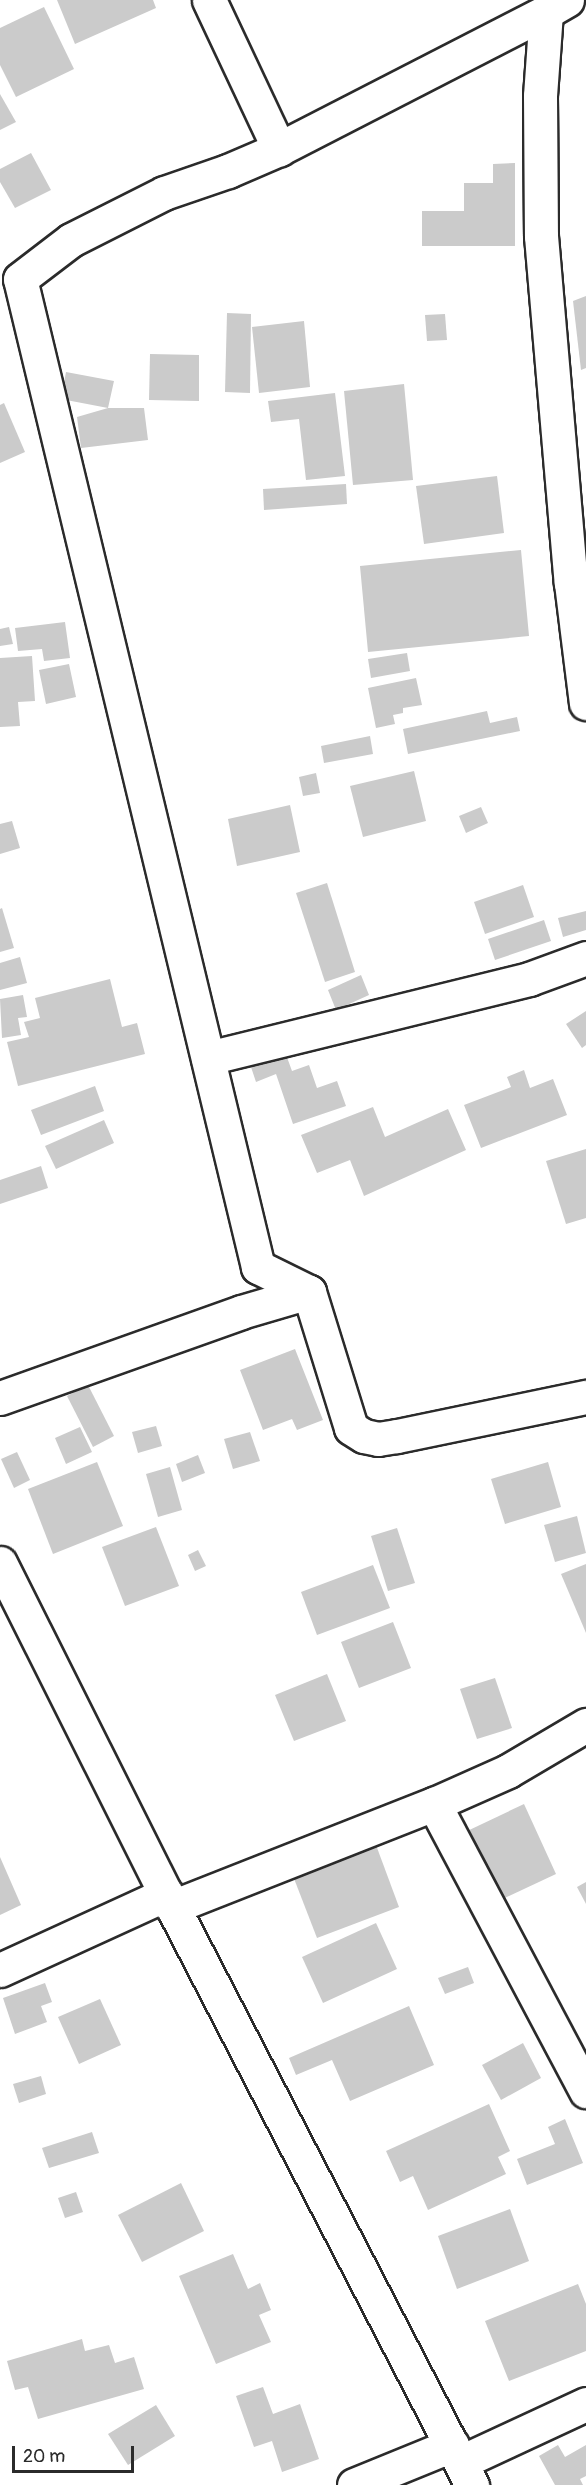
<!DOCTYPE html>
<style>
body{margin:0}
#map{position:relative;width:586px;height:2485px;overflow:hidden;background:#fff;font-family:Pangolin,sans-serif}
div>[style]{position:absolute}
.building>*{inset:0;background:#cbcbcb}
.roads{filter:drop-shadow(2px 0 #2b2b2b) drop-shadow(-2px 0 #2b2b2b) drop-shadow(0 2px #2b2b2b) drop-shadow(0 -2px #2b2b2b)}
.minor>*{height:33px;margin:-16.5px;padding:0 16.5px;transform-origin:16.5px;border-radius:16.5px;background:#fff}
span{translate:-50% -50%;white-space:nowrap;text-align:center;line-height:1.15;-webkit-text-stroke:6px #fff;paint-order:stroke}
.scale{position:absolute;left:12px;top:2446px;width:122px;height:27px;box-sizing:border-box;border:3px solid #2b2b2b;border-top:0;padding-left:8px;font-size:18px;line-height:21px;white-space:nowrap;color:#2b2b2b;-webkit-text-stroke:4px #fff;paint-order:stroke}
</style>
<div id="map">
<div class="building">
<i style="clip-path:polygon(57px 0,153px 0,156px 8px,75px 44px)"></i>
<i style="clip-path:polygon(44px 7px,74px 69px,16px 97px,0 65px,0 28px)"></i>
<i style="clip-path:polygon(0 94px,16px 122px,0 130px)"></i>
<i style="clip-path:polygon(31px 153px,51px 190px,15px 208px,0 182px,0 169px)"></i>
<i style="clip-path:polygon(515px 163px,515px 246px,422px 246px,422px 211px,464px 211px,464px 183px,493px 183px,493px 164px)"></i>
<i style="clip-path:polygon(586px 296px,586px 368px,581px 370px,573px 301px)"></i>
<i style="clip-path:polygon(227px 313px,251px 314px,250px 393px,225px 392px)"></i>
<i style="clip-path:polygon(445px 314px,447px 340px,427px 341px,425px 315px)"></i>
<i style="clip-path:polygon(304px 321px,310px 387px,259px 393px,252px 327px)"></i>
<i style="clip-path:polygon(150px 354px,199px 355px,199px 401px,149px 400px)"></i>
<i style="clip-path:polygon(66px 372px,114px 381px,108px 408px,144px 408px,148px 440px,81px 448px,77px 417px,108px 408px,61px 399px)"></i>
<i style="clip-path:polygon(404px 384px,413px 480px,353px 485px,344px 391px)"></i>
<i style="clip-path:polygon(335px 393px,345px 476px,306px 480px,299px 419px,271px 422px,268px 401px)"></i>
<i style="clip-path:polygon(4px 403px,25px 452px,0 463px,0 405px)"></i>
<i style="clip-path:polygon(497px 476px,504px 533px,424px 544px,416px 486px)"></i>
<i style="clip-path:polygon(346px 484px,347px 504px,264px 510px,263px 489px)"></i>
<i style="clip-path:polygon(521px 550px,529px 636px,368px 652px,360px 566px)"></i>
<i style="clip-path:polygon(65px 622px,70px 658px,44px 661px,42px 649px,18px 651px,15px 628px)"></i>
<i style="clip-path:polygon(9px 627px,13px 644px,0 646px,0 629px)"></i>
<i style="clip-path:polygon(407px 653px,410px 671px,371px 678px,368px 659px)"></i>
<i style="clip-path:polygon(32px 656px,35px 701px,18px 702px,20px 726px,0 727px,0 658px)"></i>
<i style="clip-path:polygon(69px 664px,76px 697px,46px 704px,39px 670px)"></i>
<i style="clip-path:polygon(416px 678px,422px 705px,403px 708px,403px 713px,393px 715px,395px 724px,376px 728px,368px 688px)"></i>
<i style="clip-path:polygon(487px 711px,490px 723px,517px 717px,520px 731px,408px 754px,403px 729px)"></i>
<i style="clip-path:polygon(370px 736px,373px 754px,324px 763px,321px 746px)"></i>
<i style="clip-path:polygon(414px 771px,426px 821px,363px 837px,350px 786px)"></i>
<i style="clip-path:polygon(316px 773px,320px 793px,303px 796px,299px 777px)"></i>
<i style="clip-path:polygon(290px 805px,300px 852px,237px 866px,228px 819px)"></i>
<i style="clip-path:polygon(481px 807px,488px 823px,466px 833px,459px 816px)"></i>
<i style="clip-path:polygon(12px 821px,20px 848px,0 854px,0 824px)"></i>
<i style="clip-path:polygon(327px 883px,355px 972px,325px 982px,296px 893px)"></i>
<i style="clip-path:polygon(523px 885px,534px 917px,485px 934px,474px 902px)"></i>
<i style="clip-path:polygon(2px 908px,14px 948px,0 952px,0 909px)"></i>
<i style="clip-path:polygon(586px 911px,586px 930px,563px 937px,558px 918px)"></i>
<i style="clip-path:polygon(544px 920px,551px 941px,495px 960px,488px 939px)"></i>
<i style="clip-path:polygon(20px 957px,27px 983px,0 990px,0 963px)"></i>
<i style="clip-path:polygon(361px 975px,369px 995px,336px 1010px,328px 990px)"></i>
<i style="clip-path:polygon(110px 979px,122px 1027px,137px 1023px,145px 1054px,18px 1086px,7px 1042px,29px 1037px,24px 1022px,40px 1018px,35px 998px)"></i>
<i style="clip-path:polygon(23px 995px,27px 1017px,18px 1018px,21px 1035px,2px 1038px,0 999px)"></i>
<i style="clip-path:polygon(586px 1011px,586px 1045px,582px 1048px,566px 1024px)"></i>
<i style="clip-path:polygon(284px 1049px,292px 1071px,309px 1065px,317px 1088px,337px 1081px,346px 1106px,293px 1124px,276px 1074px,256px 1082px,249px 1061px)"></i>
<i style="clip-path:polygon(524px 1070px,530px 1088px,553px 1079px,567px 1115px,481px 1148px,464px 1105px,511px 1087px,507px 1077px)"></i>
<i style="clip-path:polygon(95px 1086px,104px 1111px,41px 1135px,31px 1110px)"></i>
<i style="clip-path:polygon(373px 1107px,385px 1137px,448px 1109px,466px 1150px,364px 1196px,350px 1160px,317px 1173px,301px 1135px)"></i>
<i style="clip-path:polygon(104px 1120px,114px 1143px,56px 1169px,45px 1146px)"></i>
<i style="clip-path:polygon(586px 1149px,586px 1218px,566px 1224px,546px 1161px)"></i>
<i style="clip-path:polygon(41px 1166px,48px 1188px,0 1204px,0 1180px)"></i>
<i style="clip-path:polygon(295px 1349px,323px 1420px,297px 1430px,292px 1419px,263px 1430px,240px 1370px)"></i>
<i style="clip-path:polygon(88px 1385px,114px 1436px,93px 1447px,67px 1396px)"></i>
<i style="clip-path:polygon(156px 1426px,162px 1446px,138px 1453px,132px 1432px)"></i>
<i style="clip-path:polygon(80px 1427px,92px 1452px,66px 1464px,55px 1438px)"></i>
<i style="clip-path:polygon(250px 1432px,260px 1461px,233px 1469px,224px 1439px)"></i>
<i style="clip-path:polygon(17px 1452px,30px 1480px,14px 1488px,1px 1459px)"></i>
<i style="clip-path:polygon(198px 1455px,205px 1473px,182px 1482px,176px 1464px)"></i>
<i style="clip-path:polygon(97px 1462px,123px 1526px,53px 1554px,28px 1489px)"></i>
<i style="clip-path:polygon(548px 1462px,561px 1507px,505px 1524px,491px 1479px)"></i>
<i style="clip-path:polygon(170px 1467px,182px 1510px,158px 1517px,146px 1474px)"></i>
<i style="clip-path:polygon(577px 1516px,586px 1553px,555px 1562px,544px 1525px)"></i>
<i style="clip-path:polygon(156px 1527px,179px 1586px,125px 1606px,102px 1547px)"></i>
<i style="clip-path:polygon(397px 1528px,415px 1583px,388px 1591px,371px 1536px)"></i>
<i style="clip-path:polygon(198px 1550px,206px 1566px,195px 1571px,188px 1555px)"></i>
<i style="clip-path:polygon(586px 1564px,586px 1633px,561px 1574px)"></i>
<i style="clip-path:polygon(373px 1565px,390px 1608px,317px 1635px,301px 1592px)"></i>
<i style="clip-path:polygon(393px 1622px,411px 1668px,359px 1688px,341px 1642px)"></i>
<i style="clip-path:polygon(327px 1674px,346px 1721px,294px 1741px,275px 1695px)"></i>
<i style="clip-path:polygon(495px 1678px,512px 1728px,477px 1739px,460px 1689px)"></i>
<i style="clip-path:polygon(524px 1804px,556px 1874px,496px 1902px,463px 1833px)"></i>
<i style="clip-path:polygon(376px 1845px,399px 1907px,317px 1938px,293px 1876px)"></i>
<i style="clip-path:polygon(0 1857px,21px 1905px,0 1915px)"></i>
<i style="clip-path:polygon(586px 1882px,586px 1904px,577px 1887px)"></i>
<i style="clip-path:polygon(376px 1923px,397px 1969px,323px 2003px,302px 1957px)"></i>
<i style="clip-path:polygon(468px 1967px,474px 1983px,445px 1994px,438px 1978px)"></i>
<i style="clip-path:polygon(45px 1983px,52px 2002px,41px 2006px,47px 2022px,15px 2034px,3px 1998px)"></i>
<i style="clip-path:polygon(100px 1999px,121px 2045px,79px 2064px,58px 2017px)"></i>
<i style="clip-path:polygon(409px 2006px,434px 2065px,350px 2101px,332px 2060px,296px 2075px,289px 2058px)"></i>
<i style="clip-path:polygon(523px 2043px,541px 2078px,501px 2100px,482px 2065px)"></i>
<i style="clip-path:polygon(41px 2076px,46px 2094px,19px 2103px,13px 2084px)"></i>
<i style="clip-path:polygon(489px 2104px,510px 2151px,498px 2157px,506px 2174px,428px 2210px,413px 2176px,400px 2182px,386px 2151px)"></i>
<i style="clip-path:polygon(565px 2119px,583px 2163px,527px 2185px,517px 2159px,555px 2144px,548px 2127px)"></i>
<i style="clip-path:polygon(92px 2132px,99px 2153px,49px 2168px,42px 2148px)"></i>
<i style="clip-path:polygon(181px 2183px,204px 2231px,142px 2262px,118px 2215px)"></i>
<i style="clip-path:polygon(76px 2192px,83px 2212px,65px 2218px,58px 2198px)"></i>
<i style="clip-path:polygon(510px 2209px,529px 2261px,457px 2289px,438px 2236px)"></i>
<i style="clip-path:polygon(233px 2254px,248px 2289px,260px 2283px,271px 2310px,259px 2315px,271px 2342px,216px 2364px,179px 2276px)"></i>
<i style="clip-path:polygon(578px 2284px,586px 2304px,586px 2351px,509px 2381px,485px 2321px)"></i>
<i style="clip-path:polygon(82px 2339px,85px 2351px,109px 2345px,115px 2363px,134px 2357px,144px 2389px,38px 2419px,28px 2387px,15px 2390px,7px 2361px)"></i>
<i style="clip-path:polygon(263px 2387px,273px 2414px,300px 2404px,319px 2459px,282px 2472px,272px 2441px,254px 2447px,236px 2396px)"></i>
<i style="clip-path:polygon(156px 2405px,175px 2436px,128px 2465px,108px 2434px)"></i>
<i style="clip-path:polygon(558px 2445px,565px 2457px,586px 2445px,586px 2476px,580px 2479px,583px 2485px,555px 2485px,539px 2456px)"></i>
</div>
<div class="roads">
<div class="minor">
<i style="left:209px;top:0;width:165px;rotate:64.8deg"></i>
<i style="left:567px;top:0;width:24px;rotate:150deg"></i>
<i style="left:546px;top:12px;width:84px;rotate:94.1deg"></i>
<i style="left:540px;top:96px;width:140px;rotate:89.6deg"></i>
<i style="left:541px;top:236px;width:348px;rotate:85.1deg"></i>
<i style="left:571px;top:583px;width:121px;rotate:82.9deg"></i>
<i style="left:208px;top:1058px;width:331px;rotate:-13.8deg"></i>
<i style="left:529px;top:979px;width:61px;rotate:-20.2deg"></i>
<i style="left:309px;top:1292px;width:142px;rotate:72.8deg"></i>
<i style="left:351px;top:1428px;width:15px;rotate:32deg"></i>
<i style="left:364px;top:1436px;width:14px;rotate:12deg"></i>
<i style="left:378px;top:1439px;width:19px;rotate:-9deg"></i>
<i style="left:397px;top:1436px;width:193px;rotate:-11.7deg"></i>
<i style="left:0;top:1398px;width:256px;rotate:-19.6deg"></i>
<i style="left:241px;top:1312px;width:71px;rotate:-16.4deg"></i>
<i style="left:309px;top:1292px;width:57px;rotate:-153.9deg"></i>
<i style="left:258px;top:1267px;width:1016px;rotate:-103.54deg"></i>
<i style="left:20px;top:279px;width:64px;rotate:-37.4deg"></i>
<i style="left:71px;top:240px;width:104px;rotate:-26.8deg"></i>
<i style="left:164px;top:193px;width:68px;rotate:-19deg"></i>
<i style="left:228px;top:171px;width:56px;rotate:-23.3deg"></i>
<i style="left:279px;top:149px;width:300px;rotate:-27.2deg"></i>
<i style="left:0;top:1563px;width:370px;rotate:63.4deg"></i>
<i style="left:166px;top:1894px;width:666px;rotate:62.63deg"></i>
<i style="left:434px;top:1804px;width:325px;rotate:62.1deg"></i>
<i style="left:172px;top:1907px;width:282px;rotate:-21.5deg"></i>
<i style="left:434px;top:1804px;width:81px;rotate:-24deg"></i>
<i style="left:508px;top:1771px;width:91px;rotate:-30.5deg"></i>
<i style="left:0;top:1970px;width:183px;rotate:-24.6deg"></i>
<i style="left:461px;top:2462px;width:138px;rotate:-24.9deg"></i>
<i style="left:354px;top:2485px;width:106px;rotate:-22.2deg"></i>
</div>
</div>
<div class="scale">20 m</div>
</div>
